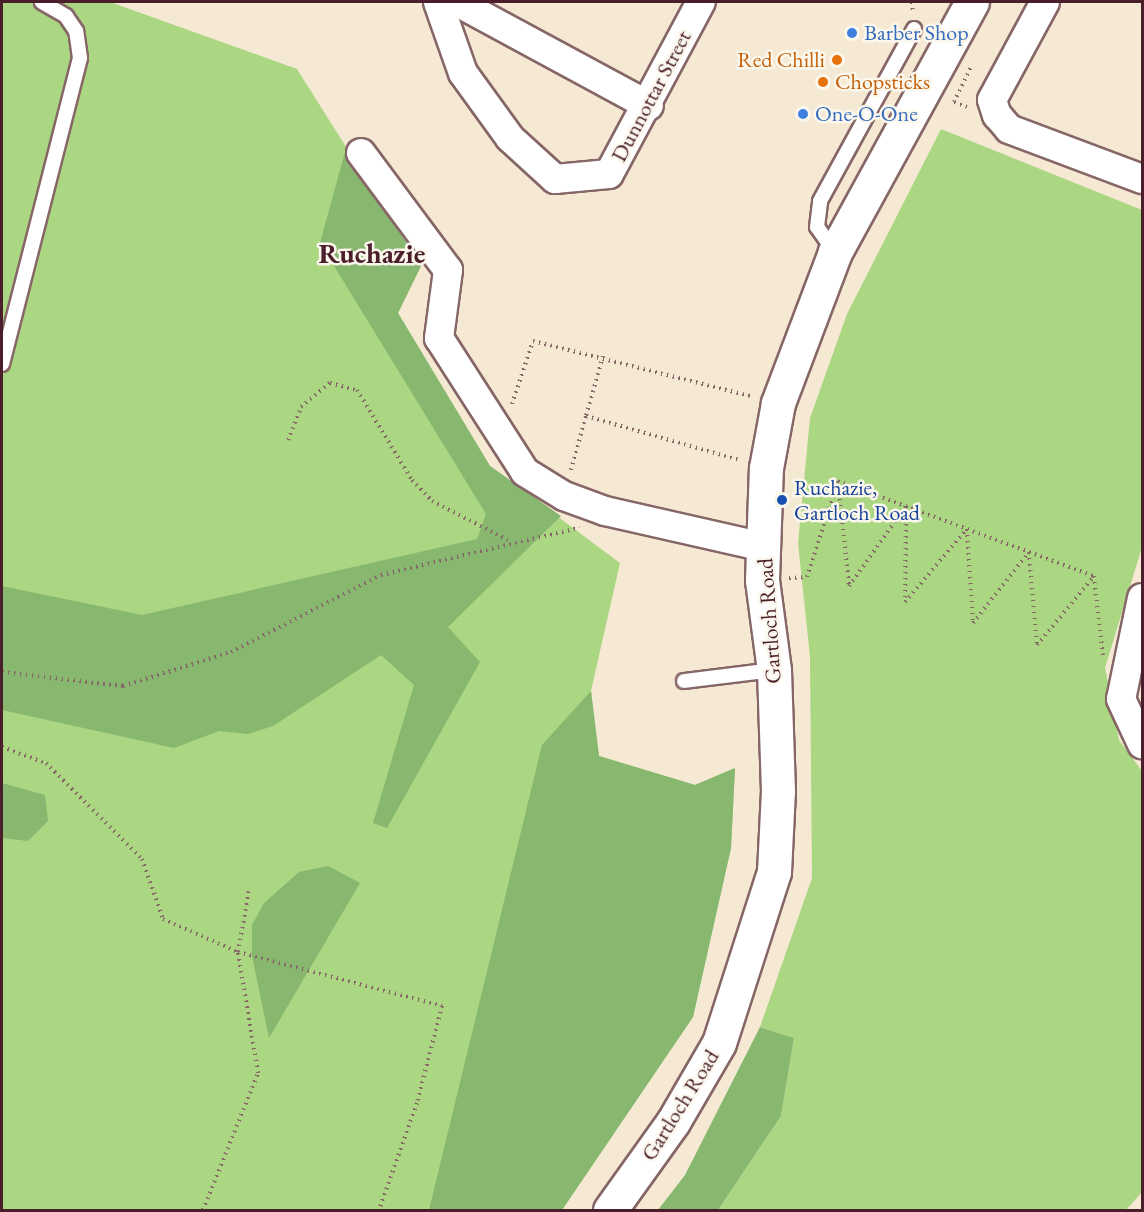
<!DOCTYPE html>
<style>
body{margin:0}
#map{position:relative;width:1144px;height:1212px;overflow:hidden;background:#f6e9d4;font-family:"EB Garamond",serif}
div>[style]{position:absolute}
.green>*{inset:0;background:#abd682}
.forest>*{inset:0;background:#88b770}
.path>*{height:4px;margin-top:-2px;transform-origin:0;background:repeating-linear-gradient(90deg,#866666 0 1.5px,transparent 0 6px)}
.roads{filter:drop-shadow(2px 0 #866666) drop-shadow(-2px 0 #866666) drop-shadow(0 2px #866666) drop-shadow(0 -2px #866666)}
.service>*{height:14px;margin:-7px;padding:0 7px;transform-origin:7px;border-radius:7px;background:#fff}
.minor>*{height:28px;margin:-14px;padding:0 14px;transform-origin:14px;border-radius:14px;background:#fff}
.secondary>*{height:33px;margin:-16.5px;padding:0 16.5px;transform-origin:16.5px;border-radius:16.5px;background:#fff}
.dots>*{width:16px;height:16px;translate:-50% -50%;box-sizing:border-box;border:3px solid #fbf7ec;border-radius:50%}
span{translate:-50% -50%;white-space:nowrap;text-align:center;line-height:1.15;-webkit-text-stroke:5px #fbf7ec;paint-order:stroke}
.shop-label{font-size:22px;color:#366cbe}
.left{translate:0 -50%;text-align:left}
.food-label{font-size:22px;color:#c56008}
.right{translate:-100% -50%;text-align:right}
.street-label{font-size:22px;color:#4a1f2b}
.transit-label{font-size:22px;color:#164399}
.district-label{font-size:28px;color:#4a1f2b;font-weight:700}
.frame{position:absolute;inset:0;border:3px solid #4a1f2b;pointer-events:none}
</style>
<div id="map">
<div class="green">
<i style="clip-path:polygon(2px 2px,110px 2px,297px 69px,421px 266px,398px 313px,490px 466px,620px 563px,591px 691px,599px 756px,695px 785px,735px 768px,731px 848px,693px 1017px,562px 1210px,2px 1210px)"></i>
<i style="clip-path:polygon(941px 129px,1142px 210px,1142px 547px,1105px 668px,1119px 740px,1142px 771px,1142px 1192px,1126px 1210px,718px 1210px,781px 1116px,794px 1038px,760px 1027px,812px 878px,810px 657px,798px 543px,810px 418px,847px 314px)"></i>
</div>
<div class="forest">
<i style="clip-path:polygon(346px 148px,421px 266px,398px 313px,490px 466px,561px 516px,448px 627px,480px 662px,387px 828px,373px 823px,414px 685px,381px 655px,273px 726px,248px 734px,219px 731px,174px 748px,2px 710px,2px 586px,142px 615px,477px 539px,486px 514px,320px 243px)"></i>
<i style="clip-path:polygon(591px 691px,599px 756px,695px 785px,735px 768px,731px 848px,693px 1017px,562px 1210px,429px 1210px,542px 745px)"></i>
<i style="clip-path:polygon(2px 783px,45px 795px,48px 821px,28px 841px,2px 838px)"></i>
<i style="clip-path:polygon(328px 866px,360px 883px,269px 1038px,252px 956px,252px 925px,264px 903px,299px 872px)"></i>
<i style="clip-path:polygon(760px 1027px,794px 1038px,781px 1116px,718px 1210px,658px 1210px,685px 1175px)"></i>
</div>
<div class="path">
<i style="left:912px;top:2px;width:10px;rotate:84deg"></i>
<i style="left:967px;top:107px;width:14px;rotate:-159deg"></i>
<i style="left:954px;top:102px;width:41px;rotate:-64.1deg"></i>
<i style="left:603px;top:356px;width:62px;rotate:105.8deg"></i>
<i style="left:586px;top:416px;width:159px;rotate:16deg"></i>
<i style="left:512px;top:404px;width:66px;rotate:-71.6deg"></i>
<i style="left:533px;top:341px;width:225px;rotate:14.2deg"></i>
<i style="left:288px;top:440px;width:35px;rotate:-68deg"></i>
<i style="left:301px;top:407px;width:38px;rotate:-40deg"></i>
<i style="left:330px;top:383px;width:28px;rotate:15deg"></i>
<i style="left:357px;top:390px;width:105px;rotate:58.6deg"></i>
<i style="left:412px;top:480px;width:29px;rotate:46deg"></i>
<i style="left:432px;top:501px;width:85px;rotate:27.2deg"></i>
<i style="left:571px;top:470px;width:56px;rotate:-74.5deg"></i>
<i style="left:838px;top:481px;width:273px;rotate:20.4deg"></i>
<i style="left:789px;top:578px;width:18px;rotate:-3deg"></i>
<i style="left:807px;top:577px;width:101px;rotate:-72.1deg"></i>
<i style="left:838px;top:481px;width:106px;rotate:84deg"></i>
<i style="left:849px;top:586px;width:98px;rotate:-54.5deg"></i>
<i style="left:906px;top:506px;width:96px;rotate:90.6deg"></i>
<i style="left:905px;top:602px;width:96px;rotate:-49.7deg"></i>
<i style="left:967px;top:529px;width:94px;rotate:86.3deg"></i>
<i style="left:973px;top:623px;width:90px;rotate:-51.7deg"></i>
<i style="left:1029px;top:552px;width:93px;rotate:85.1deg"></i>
<i style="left:1037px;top:645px;width:89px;rotate:-50.4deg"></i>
<i style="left:1094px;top:576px;width:82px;rotate:83.7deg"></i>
<i style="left:2px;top:672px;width:122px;rotate:6.6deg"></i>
<i style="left:123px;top:686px;width:113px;rotate:-17.5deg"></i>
<i style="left:231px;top:652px;width:169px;rotate:-27.2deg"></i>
<i style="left:381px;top:575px;width:204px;rotate:-13.4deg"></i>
<i style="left:2px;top:747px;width:47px;rotate:20deg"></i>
<i style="left:46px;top:763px;width:136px;rotate:45deg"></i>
<i style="left:142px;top:859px;width:64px;rotate:70.7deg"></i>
<i style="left:163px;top:919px;width:82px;rotate:23.7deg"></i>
<i style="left:238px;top:952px;width:211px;rotate:14.8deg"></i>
<i style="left:442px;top:1006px;width:100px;rotate:104.5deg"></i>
<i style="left:417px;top:1103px;width:114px;rotate:109.6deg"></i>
<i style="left:203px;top:1210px;width:148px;rotate:-68.1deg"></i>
<i style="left:258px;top:1073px;width:123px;rotate:-99.4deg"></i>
<i style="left:238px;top:952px;width:63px;rotate:-79.9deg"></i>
</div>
<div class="roads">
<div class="service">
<i style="left:834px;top:251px;width:29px;rotate:-125deg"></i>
<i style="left:817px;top:227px;width:26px;rotate:-83deg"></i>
<i style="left:820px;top:201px;width:196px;rotate:-61.3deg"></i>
<i style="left:2px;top:364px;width:316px;rotate:-75.7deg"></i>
<i style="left:80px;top:58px;width:27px;rotate:-98deg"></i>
<i style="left:76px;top:31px;width:18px;rotate:-124deg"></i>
<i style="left:66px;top:16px;width:28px;rotate:-150deg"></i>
<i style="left:684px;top:681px;width:91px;rotate:-7deg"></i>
</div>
<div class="minor">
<i style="left:438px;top:2px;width:75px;rotate:70.6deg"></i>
<i style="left:463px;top:73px;width:80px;rotate:54.1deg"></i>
<i style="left:510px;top:138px;width:61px;rotate:42.3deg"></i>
<i style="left:555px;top:179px;width:54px;rotate:-5.3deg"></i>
<i style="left:609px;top:174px;width:195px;rotate:-61.9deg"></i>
<i style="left:457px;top:2px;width:218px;rotate:28.4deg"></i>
<i style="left:1045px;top:2px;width:111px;rotate:118.4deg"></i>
<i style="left:992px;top:100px;width:16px;rotate:72deg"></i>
<i style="left:997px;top:115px;width:18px;rotate:49deg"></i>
<i style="left:1009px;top:129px;width:142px;rotate:20.6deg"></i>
<i style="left:361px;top:153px;width:146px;rotate:53.4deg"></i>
<i style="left:448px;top:270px;width:69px;rotate:97.5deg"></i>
<i style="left:439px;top:338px;width:159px;rotate:57.3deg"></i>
<i style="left:525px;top:472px;width:46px;rotate:31.6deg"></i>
<i style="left:564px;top:496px;width:44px;rotate:20.1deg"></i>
<i style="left:605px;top:511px;width:163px;rotate:12.8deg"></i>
<i style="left:1142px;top:598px;width:103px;rotate:101.7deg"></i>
<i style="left:1121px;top:699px;width:50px;rotate:65deg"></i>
</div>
<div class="secondary">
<i style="left:610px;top:1210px;width:108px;rotate:-54.4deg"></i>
<i style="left:673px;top:1122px;width:91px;rotate:-59.8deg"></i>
<i style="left:719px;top:1043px;width:180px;rotate:-72.2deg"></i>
<i style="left:774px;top:872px;width:81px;rotate:-87.2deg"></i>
<i style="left:778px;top:791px;width:121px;rotate:-91.9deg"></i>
<i style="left:774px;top:670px;width:91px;rotate:-97.6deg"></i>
<i style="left:762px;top:580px;width:112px;rotate:-88deg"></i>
<i style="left:766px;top:468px;width:66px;rotate:-79.5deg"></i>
<i style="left:778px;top:403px;width:161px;rotate:-69.3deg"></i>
<i style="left:835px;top:252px;width:285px;rotate:-61.3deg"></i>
</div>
</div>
<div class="dots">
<i style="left:852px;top:33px;background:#3f7fe0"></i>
<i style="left:837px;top:60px;background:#e8710a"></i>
<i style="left:823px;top:82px;background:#e8710a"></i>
<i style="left:803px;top:114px;background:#3f7fe0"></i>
<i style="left:782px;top:500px;background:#1a4fb4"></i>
</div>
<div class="shop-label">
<span class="left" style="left:864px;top:33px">Barber Shop</span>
<span class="left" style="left:815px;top:114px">One-O-One</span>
</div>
<div class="food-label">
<span class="right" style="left:825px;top:60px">Red Chilli</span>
<span class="left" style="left:835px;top:82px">Chopsticks</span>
</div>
<div class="street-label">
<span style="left:651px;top:96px;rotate:-62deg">Dunnottar Street</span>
<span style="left:769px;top:621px;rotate:-94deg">Gartloch Road</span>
<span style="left:680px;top:1105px;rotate:-58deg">Gartloch Road</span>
</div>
<div class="transit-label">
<span class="left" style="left:794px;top:500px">Ruchazie,<br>Gartloch Road</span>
</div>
<div class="district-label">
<span style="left:372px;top:253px">Ruchazie</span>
</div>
<div class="frame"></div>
</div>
